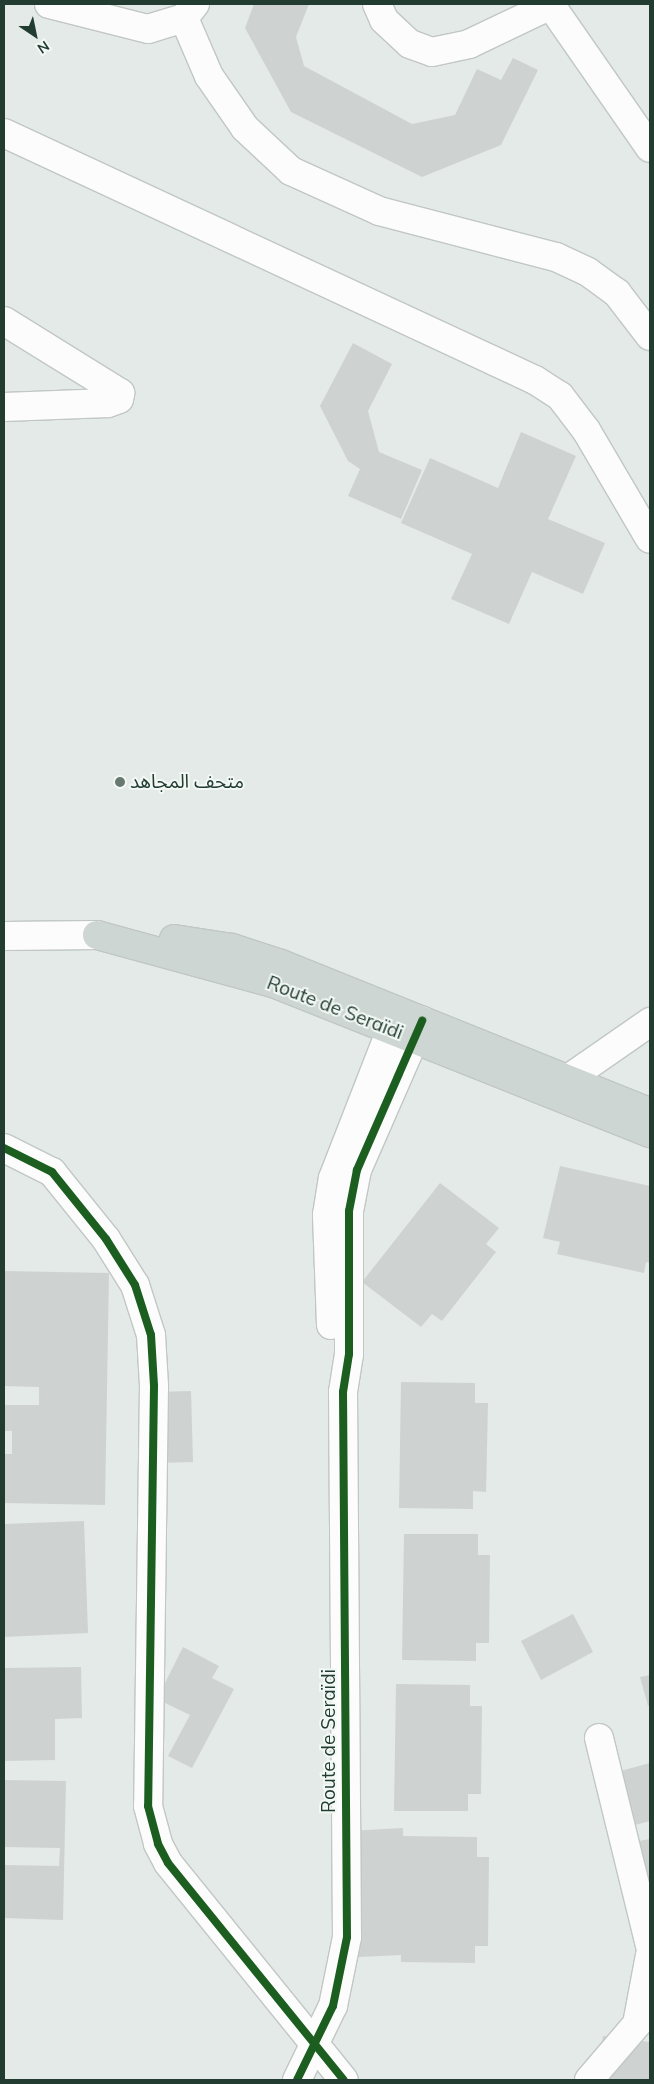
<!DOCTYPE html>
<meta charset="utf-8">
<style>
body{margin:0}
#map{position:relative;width:654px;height:2084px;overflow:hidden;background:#e4eae7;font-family:Mulish,"Noto Sans Arabic",sans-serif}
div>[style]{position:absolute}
.building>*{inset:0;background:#ced3d1}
.roads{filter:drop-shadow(1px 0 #c1c7c4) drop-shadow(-1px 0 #c1c7c4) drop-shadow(0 1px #c1c7c4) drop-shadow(0 -1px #c1c7c4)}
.minor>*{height:28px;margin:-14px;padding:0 14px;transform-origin:14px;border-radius:14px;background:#fbfcfb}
.major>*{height:28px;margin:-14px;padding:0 14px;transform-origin:14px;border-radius:14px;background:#ced6d3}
.cycleway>*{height:8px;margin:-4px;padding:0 4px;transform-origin:4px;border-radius:4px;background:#1b5e20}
.dots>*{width:14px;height:14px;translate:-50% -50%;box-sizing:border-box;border:2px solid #f2f8f5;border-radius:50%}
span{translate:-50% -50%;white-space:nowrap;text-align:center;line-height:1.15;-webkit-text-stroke:4px #f2f8f5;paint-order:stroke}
.poi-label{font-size:19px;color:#233c32}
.left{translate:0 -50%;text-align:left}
.street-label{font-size:19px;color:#233c32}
.frame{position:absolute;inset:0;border:5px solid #233c32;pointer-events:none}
.north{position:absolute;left:10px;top:10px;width:50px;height:50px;-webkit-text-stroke:4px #f2f8f5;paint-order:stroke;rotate:146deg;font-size:14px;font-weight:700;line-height:20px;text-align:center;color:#233c32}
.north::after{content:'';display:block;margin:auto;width:18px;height:22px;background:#233c32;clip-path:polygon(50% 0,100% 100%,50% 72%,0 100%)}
</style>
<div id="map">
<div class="building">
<i style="clip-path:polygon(254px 4px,309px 4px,296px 37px,304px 66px,412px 124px,455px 115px,477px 69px,501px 80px,513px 58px,538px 70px,501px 145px,422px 177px,291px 112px,245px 28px)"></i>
<i style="clip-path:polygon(353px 343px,392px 364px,368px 411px,379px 452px,422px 470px,401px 519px,348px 496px,360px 469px,348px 461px,320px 406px)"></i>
<i style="clip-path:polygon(521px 432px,576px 456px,548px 519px,605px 543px,583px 594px,532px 572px,509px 624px,451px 599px,472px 554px,401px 523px,430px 458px,498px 488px)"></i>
<i style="clip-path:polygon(560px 1166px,650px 1186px,650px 1263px,646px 1262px,644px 1273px,557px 1254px,560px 1242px,543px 1238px)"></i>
<i style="clip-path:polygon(440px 1183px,499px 1228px,486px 1244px,496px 1252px,442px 1321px,432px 1314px,421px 1327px,362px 1282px)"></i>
<i style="clip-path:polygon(4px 1271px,109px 1273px,105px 1505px,4px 1503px,4px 1454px,12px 1454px,12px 1431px,4px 1431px,4px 1405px,39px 1405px,39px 1387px,4px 1386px)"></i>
<i style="clip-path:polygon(401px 1382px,475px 1383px,475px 1403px,488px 1403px,486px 1492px,473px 1491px,473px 1509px,399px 1508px)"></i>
<i style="clip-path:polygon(191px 1391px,193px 1462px,156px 1463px,154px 1392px)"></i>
<i style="clip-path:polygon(84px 1521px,88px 1633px,4px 1637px,4px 1524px)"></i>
<i style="clip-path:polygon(404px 1534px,478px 1534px,478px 1555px,490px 1555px,489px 1643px,476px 1643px,476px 1661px,402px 1660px)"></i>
<i style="clip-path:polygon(573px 1614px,593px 1652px,541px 1680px,521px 1641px)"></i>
<i style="clip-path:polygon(183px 1647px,219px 1666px,212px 1678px,234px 1689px,192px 1768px,168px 1756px,190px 1715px,157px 1699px)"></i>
<i style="clip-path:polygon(81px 1667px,82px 1718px,55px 1719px,55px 1760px,4px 1761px,4px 1668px)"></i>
<i style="clip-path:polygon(650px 1675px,650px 1705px,648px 1706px,640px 1677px)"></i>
<i style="clip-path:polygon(396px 1684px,470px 1685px,470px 1706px,482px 1706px,481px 1794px,468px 1794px,468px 1811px,394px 1811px)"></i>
<i style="clip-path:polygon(650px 1763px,650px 1821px,616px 1830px,602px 1776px)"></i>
<i style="clip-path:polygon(4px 1780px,66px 1781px,63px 1920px,4px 1918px,4px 1865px,59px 1866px,60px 1848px,4px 1847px)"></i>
<i style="clip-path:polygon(403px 1828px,403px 1836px,477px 1837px,477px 1857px,489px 1857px,488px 1946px,475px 1946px,475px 1963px,401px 1962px,401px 1955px,338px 1958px,331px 1832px)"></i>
<i style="clip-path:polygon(650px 1839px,650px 1890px,649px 1890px,639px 1841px)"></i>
<i style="clip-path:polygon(603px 2036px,650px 2042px,650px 2080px,597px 2080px)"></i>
</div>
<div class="roads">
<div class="minor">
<i style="left:49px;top:4px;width:102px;rotate:14.2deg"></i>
<i style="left:148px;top:29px;width:38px;rotate:-17deg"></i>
<i style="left:184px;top:18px;width:18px;rotate:-52deg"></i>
<i style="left:377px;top:4px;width:17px;rotate:66deg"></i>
<i style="left:384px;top:20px;width:35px;rotate:43deg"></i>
<i style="left:410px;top:44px;width:23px;rotate:20deg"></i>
<i style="left:432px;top:52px;width:38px;rotate:-12deg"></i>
<i style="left:469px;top:44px;width:91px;rotate:-25.4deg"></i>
<i style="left:550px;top:4px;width:175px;rotate:55.2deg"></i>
<i style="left:184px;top:18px;width:63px;rotate:66.7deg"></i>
<i style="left:209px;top:76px;width:63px;rotate:55.3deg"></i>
<i style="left:245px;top:128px;width:63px;rotate:43.1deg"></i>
<i style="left:291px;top:171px;width:97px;rotate:24.4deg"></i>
<i style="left:379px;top:211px;width:183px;rotate:14.6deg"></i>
<i style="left:556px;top:257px;width:35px;rotate:25deg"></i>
<i style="left:588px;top:272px;width:36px;rotate:36deg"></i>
<i style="left:617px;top:293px;width:54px;rotate:52.5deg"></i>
<i style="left:4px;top:133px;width:586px;rotate:24.95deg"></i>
<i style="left:535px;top:380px;width:30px;rotate:33deg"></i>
<i style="left:560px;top:396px;width:43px;rotate:52.6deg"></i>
<i style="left:586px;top:430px;width:126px;rotate:59.6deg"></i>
<i style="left:4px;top:321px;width:137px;rotate:31.8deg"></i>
<i style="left:120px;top:393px;width:6px;rotate:99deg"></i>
<i style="left:119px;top:399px;width:12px;rotate:160deg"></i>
<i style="left:108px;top:403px;width:104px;rotate:177.8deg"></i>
<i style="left:4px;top:936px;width:93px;rotate:-0.6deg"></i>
<i style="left:568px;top:1079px;width:100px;rotate:-34.8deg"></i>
<i style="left:4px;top:1148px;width:54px;rotate:26.6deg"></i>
<i style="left:52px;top:1172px;width:86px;rotate:51.1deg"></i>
<i style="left:106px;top:1239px;width:54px;rotate:57.8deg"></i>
<i style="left:135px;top:1285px;width:52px;rotate:72.3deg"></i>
<i style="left:151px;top:1335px;width:51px;rotate:86.6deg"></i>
<i style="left:154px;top:1386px;width:420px;rotate:90.8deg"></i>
<i style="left:148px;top:1806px;width:39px;rotate:75deg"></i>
<i style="left:158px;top:1844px;width:21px;rotate:62deg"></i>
<i style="left:168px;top:1863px;width:279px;rotate:51deg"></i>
<i style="left:331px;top:1325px;width:110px;rotate:-92.1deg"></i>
<i style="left:327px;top:1215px;width:37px;rotate:-81deg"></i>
<i style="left:333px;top:1178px;width:179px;rotate:-68.7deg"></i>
<i style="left:599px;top:1738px;width:214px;rotate:76.2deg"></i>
<i style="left:297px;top:2080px;width:82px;rotate:-64.1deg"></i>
<i style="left:333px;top:2006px;width:70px;rotate:-78.5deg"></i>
<i style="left:347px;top:1937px;width:545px;rotate:-90.42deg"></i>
<i style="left:343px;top:1392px;width:38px;rotate:-81deg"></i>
<i style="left:349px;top:1354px;width:143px;rotate:-90deg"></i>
<i style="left:349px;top:1211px;width:42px;rotate:-79deg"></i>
<i style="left:357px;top:1170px;width:163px;rotate:-66.4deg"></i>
<i style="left:589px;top:2080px;width:74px;rotate:-49.4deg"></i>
<i style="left:637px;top:2024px;width:70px;rotate:-79.3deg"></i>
</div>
<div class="major">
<i style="left:97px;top:935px;width:182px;rotate:15.3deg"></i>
<i style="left:273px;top:983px;width:406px;rotate:21.7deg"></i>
<i style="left:174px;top:939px;width:59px;rotate:8.8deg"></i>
<i style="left:232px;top:948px;width:52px;rotate:18.1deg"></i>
<i style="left:281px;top:964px;width:398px;rotate:21.9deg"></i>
</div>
</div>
<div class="cycleway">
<i style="left:4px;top:1148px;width:54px;rotate:26.6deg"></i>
<i style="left:52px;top:1172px;width:86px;rotate:51.1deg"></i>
<i style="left:106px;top:1239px;width:54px;rotate:57.8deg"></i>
<i style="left:135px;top:1285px;width:52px;rotate:72.3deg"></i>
<i style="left:151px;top:1335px;width:51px;rotate:86.6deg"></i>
<i style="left:154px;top:1386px;width:420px;rotate:90.8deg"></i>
<i style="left:148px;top:1806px;width:39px;rotate:75deg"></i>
<i style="left:158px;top:1844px;width:21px;rotate:62deg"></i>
<i style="left:168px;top:1863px;width:279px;rotate:51deg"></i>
<i style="left:297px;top:2080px;width:82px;rotate:-64.1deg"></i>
<i style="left:333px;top:2006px;width:70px;rotate:-78.5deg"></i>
<i style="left:347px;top:1937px;width:545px;rotate:-90.42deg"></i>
<i style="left:343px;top:1392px;width:38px;rotate:-81deg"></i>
<i style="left:349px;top:1354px;width:143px;rotate:-90deg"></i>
<i style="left:349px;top:1211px;width:42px;rotate:-79deg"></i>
<i style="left:357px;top:1170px;width:163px;rotate:-66.4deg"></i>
</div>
<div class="dots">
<i style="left:120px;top:782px;background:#677971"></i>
</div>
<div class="poi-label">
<span class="left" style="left:130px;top:782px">متحف المجاهد</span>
</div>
<div class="street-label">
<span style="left:335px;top:1008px;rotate:21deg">Route de Seraïdi</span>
<span style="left:329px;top:1741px;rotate:-90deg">Route de Seraïdi</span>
</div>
<div class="frame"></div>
<div class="north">N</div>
</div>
